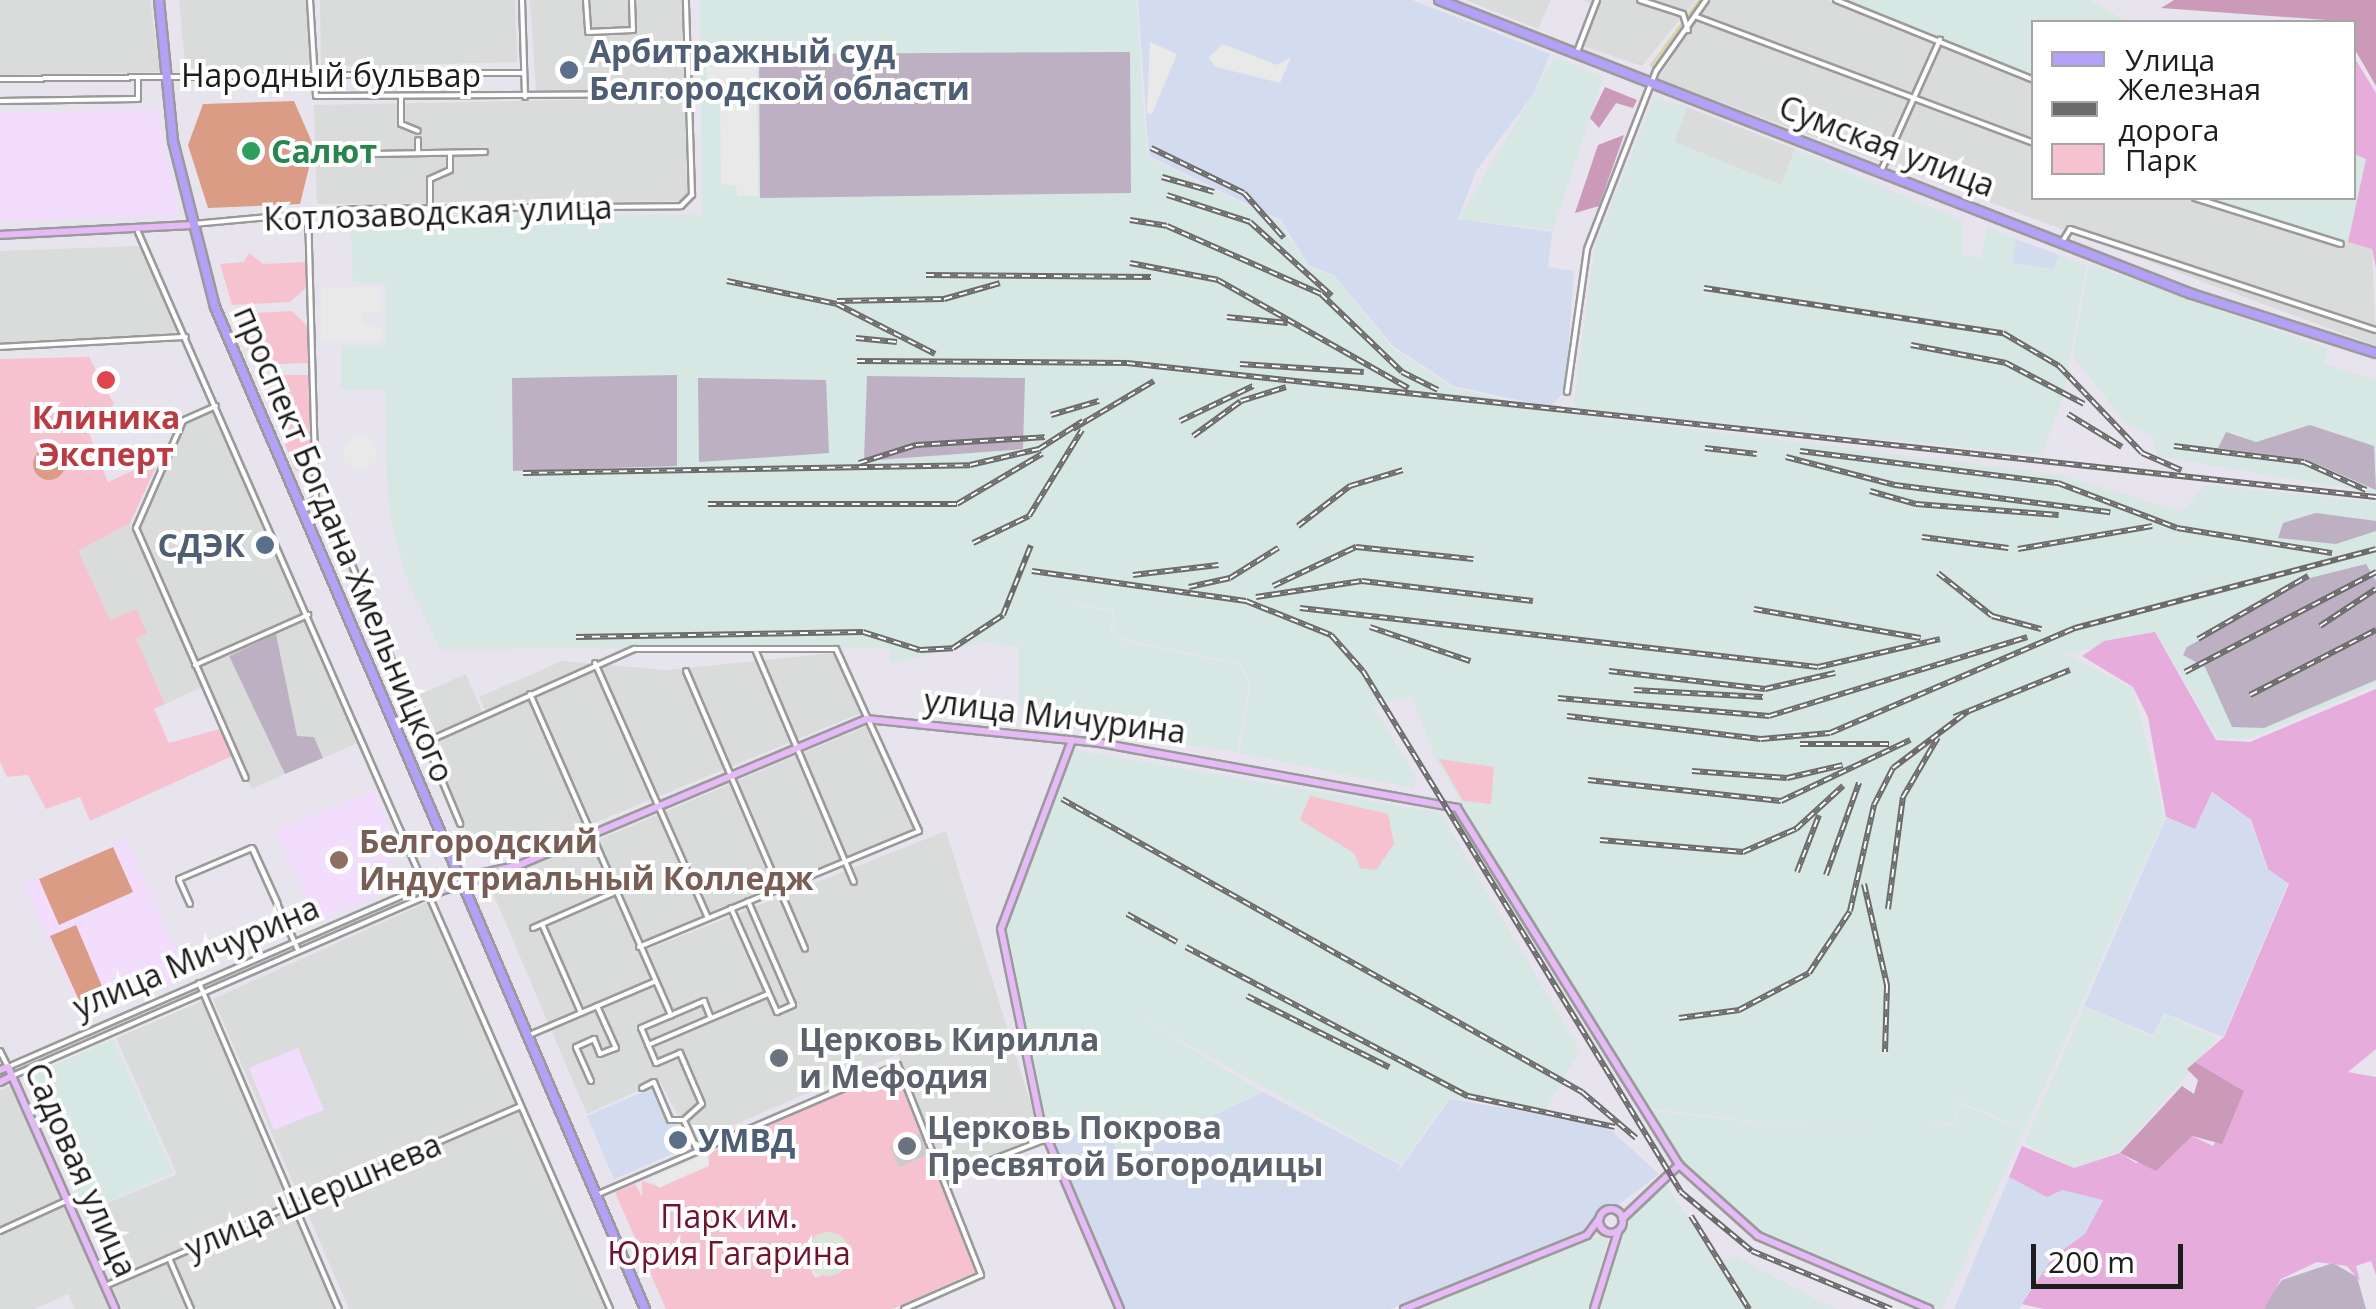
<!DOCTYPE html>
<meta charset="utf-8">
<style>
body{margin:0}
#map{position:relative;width:2376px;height:1309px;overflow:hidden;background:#e7e4ee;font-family:"Open Sans",sans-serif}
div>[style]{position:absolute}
.residential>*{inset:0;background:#dadbdb}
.commercial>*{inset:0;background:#d3dbee}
.industrial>*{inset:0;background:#d6e7e4}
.education>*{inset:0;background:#f2ddfd}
.religious>*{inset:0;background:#cbcbcb}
.construction>*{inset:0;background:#bcb0c2}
.grass>*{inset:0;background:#e6acdc}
.forest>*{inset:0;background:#cb9ab9}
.park>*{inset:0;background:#f6c2d0}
.pitch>*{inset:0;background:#da9c85}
.round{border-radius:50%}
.parking>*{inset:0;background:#e9e9e9}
.plaza>*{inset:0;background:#dce4d8}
.stream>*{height:2.5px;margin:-1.25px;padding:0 1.25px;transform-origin:1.25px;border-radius:1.25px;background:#dad4a6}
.roads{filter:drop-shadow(2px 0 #9a9a9a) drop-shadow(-2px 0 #9a9a9a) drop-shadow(0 2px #9a9a9a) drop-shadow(0 -2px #9a9a9a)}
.street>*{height:4px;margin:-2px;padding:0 2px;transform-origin:2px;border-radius:2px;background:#fff}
.secondary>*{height:6px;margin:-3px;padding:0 3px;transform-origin:3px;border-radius:3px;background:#e5baf6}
.secondary>.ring{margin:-3px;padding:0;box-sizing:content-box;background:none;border:6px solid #e5baf6;border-radius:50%}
.primary>*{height:8px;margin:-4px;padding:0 4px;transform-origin:4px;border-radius:4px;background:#b3a0f7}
.rail>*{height:6px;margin-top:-3px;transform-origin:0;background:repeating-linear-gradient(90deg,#fff 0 8px,#6b6b6b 0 16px);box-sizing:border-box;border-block:2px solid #6b6b6b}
.dots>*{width:28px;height:28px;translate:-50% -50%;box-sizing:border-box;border:5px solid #fff;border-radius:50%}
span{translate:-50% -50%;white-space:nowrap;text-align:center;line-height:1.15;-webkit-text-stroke:8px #fff;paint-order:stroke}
.service-label{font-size:32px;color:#4e5e75;font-weight:700}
.left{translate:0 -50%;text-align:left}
.right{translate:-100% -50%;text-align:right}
.street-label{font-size:32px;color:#1d1d1d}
.leisure-label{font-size:32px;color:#27864d;font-weight:700}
.health-label{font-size:32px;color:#be3a42;font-weight:700}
.education-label{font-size:32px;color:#785e54;font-weight:700}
.worship-label{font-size:32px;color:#5b616d;font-weight:700}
.park-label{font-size:32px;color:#76112b}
.legend{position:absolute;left:2031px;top:20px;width:325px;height:180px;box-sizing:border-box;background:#fff;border:2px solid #a5a5a5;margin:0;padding:12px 18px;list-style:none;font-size:30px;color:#1d1d1d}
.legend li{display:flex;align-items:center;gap:20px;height:50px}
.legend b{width:50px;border:2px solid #a5a5a5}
.scale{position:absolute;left:2031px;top:1244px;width:152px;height:45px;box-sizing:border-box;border:5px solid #1d1d1d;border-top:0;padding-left:12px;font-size:30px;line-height:35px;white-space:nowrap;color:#1d1d1d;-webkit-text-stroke:8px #fff;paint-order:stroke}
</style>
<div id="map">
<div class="residential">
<i style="clip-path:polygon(0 0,150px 0,160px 72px,0 75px)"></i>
<i style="clip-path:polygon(179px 0,307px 0,311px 71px,186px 73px)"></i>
<i style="clip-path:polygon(320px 0,515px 0,517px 62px,321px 67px)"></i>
<i style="clip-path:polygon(530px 0,683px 0,685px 90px,536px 93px)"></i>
<i style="clip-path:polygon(1466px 0,1551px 0,1538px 29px)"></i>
<i style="clip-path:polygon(1581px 0,1696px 0,1642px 66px,1577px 44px,1593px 4px)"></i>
<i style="clip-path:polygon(1710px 0,1827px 0,2033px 82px,2034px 198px,2198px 198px,2372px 249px,2376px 346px,1658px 79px)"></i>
<i style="clip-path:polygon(685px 98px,687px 201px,317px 204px,314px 105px)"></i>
<i style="clip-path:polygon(1687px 107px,1795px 149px,1781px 185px,1674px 142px)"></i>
<i style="clip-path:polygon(139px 246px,179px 331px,137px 343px,0 345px,0 251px)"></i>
<i style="clip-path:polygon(215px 411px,360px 742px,323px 758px,314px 738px,297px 737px,276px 634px,229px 656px,285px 774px,252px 789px,139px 524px,185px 424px)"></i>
<i style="clip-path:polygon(130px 523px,202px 687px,165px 704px,135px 638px,136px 609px,110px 621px,77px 551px)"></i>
<i style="clip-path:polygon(835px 653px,861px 713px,589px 825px,531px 692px,486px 712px,479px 697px,562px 661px,666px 670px)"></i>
<i style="clip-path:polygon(466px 674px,484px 717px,529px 696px,585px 825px,507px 859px,500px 844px,475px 852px,411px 698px)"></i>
<i style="clip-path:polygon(867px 726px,916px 830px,641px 945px,596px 841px)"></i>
<i style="clip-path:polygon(946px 831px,1042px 1140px,948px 1177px,898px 1054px,692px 1143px,660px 1081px,587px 1114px,489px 884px,591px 840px,639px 953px)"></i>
<i style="clip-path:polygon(430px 901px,518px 1104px,300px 1198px,213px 999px)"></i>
<i style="clip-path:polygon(204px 1000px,291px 1201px,115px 1279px,84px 1213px,177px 1174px,116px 1038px)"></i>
<i style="clip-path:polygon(10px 1086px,111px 1309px,75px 1309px,68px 1294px,34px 1309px,0 1309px,0 1090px)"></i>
<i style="clip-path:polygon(520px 1111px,606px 1309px,349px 1309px,304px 1205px)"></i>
<i style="clip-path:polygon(293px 1208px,335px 1309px,123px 1309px,113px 1288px)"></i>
</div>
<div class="commercial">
<i style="clip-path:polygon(1138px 0,1412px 0,1550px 54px,1534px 93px,1476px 171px,1458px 219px,1552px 232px,1548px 267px,1574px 271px,1565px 391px,1550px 407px,1454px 386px,1393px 346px,1334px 275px,1308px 265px,1281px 220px,1149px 156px)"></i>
<i style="clip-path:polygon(2016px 239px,2059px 255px,2054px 269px,2011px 263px)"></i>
<i style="clip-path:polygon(2212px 793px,2250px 820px,2267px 868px,2288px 884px,2223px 1037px,2164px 1013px,2153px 1035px,2084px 1006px,2166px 818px,2195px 829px)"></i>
<i style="clip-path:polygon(659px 1085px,690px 1146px,614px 1179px,587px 1116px)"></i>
<i style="clip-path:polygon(1263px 1092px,1400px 1165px,1396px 1174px,1450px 1099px,1605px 1125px,1659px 1174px,1585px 1230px,1390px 1309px,1125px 1309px,1052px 1144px,1103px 1121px,1121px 1159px)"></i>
<i style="clip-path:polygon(2009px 1177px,2046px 1196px,2062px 1190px,2103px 1199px,2085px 1234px,2053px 1257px,2019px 1309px,1954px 1309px)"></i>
</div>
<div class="industrial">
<i style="clip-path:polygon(700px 0,1136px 0,1147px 157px,1280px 222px,1307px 266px,1335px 277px,1392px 348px,1453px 388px,1561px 413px,2062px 475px,2181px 512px,2206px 485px,2376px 502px,2376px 685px,2249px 739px,2217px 738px,2155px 631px,2067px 655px,2133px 688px,2165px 817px,2025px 1129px,1958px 1101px,1954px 1124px,1912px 1119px,1955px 1126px,1959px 1104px,2024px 1130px,1942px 1309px,1751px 1228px,1683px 1164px,1644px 1110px,1910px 1140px,1644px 1108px,1437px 762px,1411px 695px,1373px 706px,1416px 777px,1413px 788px,1240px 753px,1251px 683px,1241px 664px,1124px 639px,1112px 627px,1114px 609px,1072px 605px,1072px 594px,1071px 606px,1113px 611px,1110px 628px,1124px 641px,1239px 665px,1249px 684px,1237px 752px,1031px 723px,1032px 708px,1019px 706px,1019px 646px,987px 642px,891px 663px,890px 648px,440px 649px,405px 574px,388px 504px,385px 390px,341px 389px,341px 345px,385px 345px,385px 283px,353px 282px,350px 215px,702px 215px)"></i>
<i style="clip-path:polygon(1827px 0,2090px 0,2127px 22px,2034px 22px,2033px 82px)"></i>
<i style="clip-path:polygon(1555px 57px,1603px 77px,1553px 230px,1459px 219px)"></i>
<i style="clip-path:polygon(1654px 98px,1687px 107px,1674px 142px,1781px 185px,1796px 150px,1962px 221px,1962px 255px,1982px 258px,1987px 226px,2016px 239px,2012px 263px,2054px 269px,2059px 255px,2086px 266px,2064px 393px,2042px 455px,1573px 409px,1595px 246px)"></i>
<i style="clip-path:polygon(2354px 154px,2366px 158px,2348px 242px,2198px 198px,2354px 198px)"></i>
<i style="clip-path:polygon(2089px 264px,2328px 349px,2324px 364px,2376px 380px,2376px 493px,2157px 456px,2153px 436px,2127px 424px,2073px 356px)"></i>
<i style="clip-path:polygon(1075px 750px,1440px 813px,1580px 1050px,1545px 1111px,1449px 1098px,1401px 1164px,1129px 1011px,1262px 1092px,1121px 1159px,1103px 1120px,1052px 1143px,1029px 1061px,1084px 1028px,1028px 1058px,1005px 922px)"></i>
<i style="clip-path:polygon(2084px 1007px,2153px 1037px,2165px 1014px,2217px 1039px,2120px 1152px,2074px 1168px,2024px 1144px)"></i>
<i style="clip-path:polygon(113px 1039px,173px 1172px,84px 1213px,28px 1076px)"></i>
<i style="clip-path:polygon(1665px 1182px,1745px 1309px,1601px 1309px,1625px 1218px)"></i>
<i style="clip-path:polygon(1608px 1236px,1589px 1309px,1410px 1309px,1595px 1237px)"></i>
<i style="clip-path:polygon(1736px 1256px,1817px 1300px,1837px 1309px,1751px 1309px,1721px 1260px)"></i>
</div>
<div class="education">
<i style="clip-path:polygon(157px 110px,179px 215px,0 221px,0 112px)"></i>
<i style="clip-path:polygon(375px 790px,397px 845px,383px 874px,390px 890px,316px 922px,275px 830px)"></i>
<i style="clip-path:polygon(127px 840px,188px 977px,85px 1021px,24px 885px)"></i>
<i style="clip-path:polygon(298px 1048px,324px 1110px,274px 1130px,249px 1068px)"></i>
</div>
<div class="religious">
<i style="clip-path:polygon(920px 1133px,929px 1154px,899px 1168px,889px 1146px)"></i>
</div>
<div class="construction">
<i style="clip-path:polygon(1130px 52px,1131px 193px,760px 198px,759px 54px)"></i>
<i style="clip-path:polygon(677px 375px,677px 466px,513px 471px,512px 378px)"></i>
<i style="clip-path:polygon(867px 376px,1025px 378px,1023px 449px,864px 461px)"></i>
<i style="clip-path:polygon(698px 378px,826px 380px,829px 453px,699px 462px)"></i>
<i style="clip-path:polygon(2310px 425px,2374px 446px,2376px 490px,2305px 459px,2218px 448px,2226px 432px,2256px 442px)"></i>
<i style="clip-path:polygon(2316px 513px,2376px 521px,2376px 531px,2336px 544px,2278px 538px,2283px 523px)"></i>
<i style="clip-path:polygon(2366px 564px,2376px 581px,2376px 680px,2264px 728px,2232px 727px,2205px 667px,2183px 655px,2187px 647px,2310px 578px)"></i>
<i style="clip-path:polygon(276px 634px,297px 736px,314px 737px,323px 758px,285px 774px,229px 656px)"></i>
<i style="clip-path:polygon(2333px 1263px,2357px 1277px,2366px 1309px,2260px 1309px,2282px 1280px)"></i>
</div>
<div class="grass">
<i style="clip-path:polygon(2354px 57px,2376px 93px,2376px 268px,2372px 249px,2348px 242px,2366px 159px,2354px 154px)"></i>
<i style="clip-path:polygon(2155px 632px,2216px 740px,2250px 742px,2376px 689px,2376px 1049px,2348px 1072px,2376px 1077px,2376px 1275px,2371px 1261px,2356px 1266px,2360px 1281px,2347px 1266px,2317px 1262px,2281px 1279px,2264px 1309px,2044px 1309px,2022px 1304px,2053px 1257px,2085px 1234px,2103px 1200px,2062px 1190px,2047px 1197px,2009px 1177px,2022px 1146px,2074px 1168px,2120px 1153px,2136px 1163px,2167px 1155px,2192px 1136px,2213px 1146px,2244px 1091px,2195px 1062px,2224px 1037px,2289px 884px,2268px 869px,2251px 820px,2212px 792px,2195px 829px,2166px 817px,2148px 717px,2133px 687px,2082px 656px,2104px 641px)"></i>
</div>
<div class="forest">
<i style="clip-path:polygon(2174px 0,2376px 0,2376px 86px,2354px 48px,2354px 22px,2161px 8px)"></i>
<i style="clip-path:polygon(1605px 87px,1637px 100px,1633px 108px,1616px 103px,1599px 128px,1590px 118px)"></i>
<i style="clip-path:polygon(1624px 135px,1599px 206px,1575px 213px,1598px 145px)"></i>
<i style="clip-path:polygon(2195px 1062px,2244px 1091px,2222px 1144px,2192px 1136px,2156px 1171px,2120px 1153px,2182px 1086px,2194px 1094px,2198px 1080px,2187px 1069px)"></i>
</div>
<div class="park">
<i style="clip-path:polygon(249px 253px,263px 264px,307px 262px,308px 286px,290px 302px,232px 305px,220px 264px,244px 262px)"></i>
<i style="clip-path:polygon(292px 311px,309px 328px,308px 363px,254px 365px,234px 314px)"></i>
<i style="clip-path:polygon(89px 357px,114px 404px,88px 431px,108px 482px,160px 458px,130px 523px,78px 551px,110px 620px,136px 609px,147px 633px,136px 639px,165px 704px,154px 709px,169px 743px,220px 729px,232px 756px,90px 821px,80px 797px,46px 809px,28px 775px,7px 777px,0 762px,0 359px)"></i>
<i style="clip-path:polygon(282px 375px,310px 375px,314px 494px,304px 469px,295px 471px,262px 384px)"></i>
<i style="clip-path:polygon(1439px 759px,1494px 767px,1491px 804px,1463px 801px)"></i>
<i style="clip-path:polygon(1310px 796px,1388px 814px,1394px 844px,1376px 870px,1360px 868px,1354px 853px,1300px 820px)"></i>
<i style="clip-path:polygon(evenodd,895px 1069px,920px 1133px,890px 1146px,899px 1168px,929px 1154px,975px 1272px,892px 1309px,666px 1309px,615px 1192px,635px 1184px,642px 1197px,642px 1181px,660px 1187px,709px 1166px,709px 1153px,895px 1069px,800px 1248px,855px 1261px,815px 1278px,800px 1248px)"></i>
</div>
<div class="pitch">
<i style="clip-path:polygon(294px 101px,314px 147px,300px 204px,208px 208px,188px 145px,203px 104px)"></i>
<i class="round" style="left:33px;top:448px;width:32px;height:32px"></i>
<i style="clip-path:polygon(113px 847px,133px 892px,59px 925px,39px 879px)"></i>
<i style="clip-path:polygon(76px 925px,110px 1005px,86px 1016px,50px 936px)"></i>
</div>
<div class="parking">
<i style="clip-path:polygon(1150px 42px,1177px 54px,1152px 114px,1147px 113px)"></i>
<i style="clip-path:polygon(1223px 44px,1277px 65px,1291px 57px,1280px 83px,1216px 67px,1208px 58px)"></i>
<i style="clip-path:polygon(757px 55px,758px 196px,737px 196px,736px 186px,721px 184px,720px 99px,707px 97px,706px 62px)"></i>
<i style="clip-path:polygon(321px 287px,380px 287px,380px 313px,362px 313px,362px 326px,381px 327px,381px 341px,321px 341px)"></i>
<i class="round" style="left:343px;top:436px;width:34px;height:34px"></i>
<i style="clip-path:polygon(194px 996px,197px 1003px,33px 1074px,31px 1068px)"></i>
<i style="clip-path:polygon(706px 1155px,709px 1165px,659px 1188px,651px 1178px)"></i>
</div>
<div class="plaza">
<i class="round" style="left:806px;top:1232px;width:44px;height:44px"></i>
</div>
<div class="stream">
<i style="left:1651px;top:65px;width:81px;rotate:-53.6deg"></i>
</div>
<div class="roads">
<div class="street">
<i style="left:310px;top:0;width:96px;rotate:86.4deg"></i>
<i style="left:316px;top:96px;width:373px;rotate:-0.3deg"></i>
<i style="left:522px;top:0;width:97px;rotate:88.2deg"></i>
<i style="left:586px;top:0;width:32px;rotate:86deg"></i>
<i style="left:588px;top:32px;width:45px;rotate:-2.5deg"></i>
<i style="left:633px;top:30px;width:30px;rotate:-92deg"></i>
<i style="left:1640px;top:0;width:45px;rotate:18deg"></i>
<i style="left:1683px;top:14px;width:17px;rotate:73deg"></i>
<i style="left:1836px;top:0;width:214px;rotate:22deg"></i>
<i style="left:1697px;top:17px;width:360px;rotate:20.5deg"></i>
<i style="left:1577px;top:52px;width:56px;rotate:-69deg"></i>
<i style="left:0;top:79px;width:524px;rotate:-0.66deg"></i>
<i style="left:401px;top:96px;width:28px;rotate:90deg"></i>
<i style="left:401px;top:124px;width:18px;rotate:22deg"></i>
<i style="left:0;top:101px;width:138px;rotate:-0.8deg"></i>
<i style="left:138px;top:99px;width:22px;rotate:-90deg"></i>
<i style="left:418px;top:140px;width:13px;rotate:90deg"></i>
<i style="left:374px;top:154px;width:111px;rotate:-1deg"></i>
<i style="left:1881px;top:171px;width:144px;rotate:-65.8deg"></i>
<i style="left:2195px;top:198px;width:153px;rotate:17.5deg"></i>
<i style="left:430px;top:209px;width:30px;rotate:-90deg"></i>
<i style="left:430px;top:179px;width:22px;rotate:-24deg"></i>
<i style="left:450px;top:170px;width:17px;rotate:-90deg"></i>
<i style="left:193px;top:224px;width:163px;rotate:-5.3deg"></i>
<i style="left:355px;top:209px;width:326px;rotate:-0.5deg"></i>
<i style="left:681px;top:206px;width:16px;rotate:-45deg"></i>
<i style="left:692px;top:195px;width:195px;rotate:-91.8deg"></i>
<i style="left:138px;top:232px;width:1176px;rotate:66.33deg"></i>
<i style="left:2062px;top:242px;width:15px;rotate:-58deg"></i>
<i style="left:2070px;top:229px;width:322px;rotate:18.3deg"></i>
<i style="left:0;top:347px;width:186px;rotate:-3.1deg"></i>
<i style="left:1567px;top:392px;width:144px;rotate:-82deg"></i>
<i style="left:1587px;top:249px;width:191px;rotate:-68.8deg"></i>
<i style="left:1656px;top:71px;width:87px;rotate:-54.8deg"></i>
<i style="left:216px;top:406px;width:36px;rotate:156deg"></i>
<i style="left:183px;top:421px;width:117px;rotate:113.7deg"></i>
<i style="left:136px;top:528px;width:273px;rotate:66.3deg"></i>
<i style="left:312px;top:501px;width:24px;rotate:36deg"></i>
<i style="left:331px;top:515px;width:335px;rotate:67.3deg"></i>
<i style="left:302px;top:509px;width:18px;rotate:-38deg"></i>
<i style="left:316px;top:498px;width:281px;rotate:-91.6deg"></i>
<i style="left:755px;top:649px;width:253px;rotate:67deg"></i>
<i style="left:595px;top:663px;width:279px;rotate:66.1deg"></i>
<i style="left:195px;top:665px;width:124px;rotate:-23.9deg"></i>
<i style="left:686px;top:671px;width:302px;rotate:66.8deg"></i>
<i style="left:530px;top:694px;width:351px;rotate:66.3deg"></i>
<i style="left:426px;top:742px;width:228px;rotate:-24.1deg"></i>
<i style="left:634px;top:649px;width:202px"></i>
<i style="left:836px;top:649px;width:200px;rotate:65.5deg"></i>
<i style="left:919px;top:831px;width:303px;rotate:157.5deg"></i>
<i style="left:252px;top:848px;width:112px;rotate:65.7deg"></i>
<i style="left:253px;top:849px;width:60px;rotate:65.6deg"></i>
<i style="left:190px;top:904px;width:27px;rotate:-114deg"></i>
<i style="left:179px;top:879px;width:79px;rotate:-23deg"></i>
<i style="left:731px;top:908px;width:114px;rotate:66.1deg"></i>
<i style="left:777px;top:1012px;width:17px;rotate:-24deg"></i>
<i style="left:793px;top:1005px;width:113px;rotate:-113.4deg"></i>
<i style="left:542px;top:924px;width:97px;rotate:66.3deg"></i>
<i style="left:533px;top:928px;width:90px;rotate:-23.7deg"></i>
<i style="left:199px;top:983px;width:355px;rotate:66.8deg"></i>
<i style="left:527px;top:1036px;width:140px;rotate:-23.1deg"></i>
<i style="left:648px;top:1045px;width:130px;rotate:-23deg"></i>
<i style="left:0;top:1051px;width:18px;rotate:63deg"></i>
<i style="left:8px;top:1067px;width:455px;rotate:-23.5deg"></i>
<i style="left:12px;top:1076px;width:455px;rotate:-23.5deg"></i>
<i style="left:591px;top:1081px;width:37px;rotate:-114deg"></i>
<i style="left:576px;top:1047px;width:20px;rotate:-24deg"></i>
<i style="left:594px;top:1039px;width:16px;rotate:68deg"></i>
<i style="left:600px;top:1054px;width:17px;rotate:-21deg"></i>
<i style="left:616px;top:1048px;width:46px;rotate:-114.3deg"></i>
<i style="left:642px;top:1088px;width:13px;rotate:-27deg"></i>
<i style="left:654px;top:1082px;width:41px;rotate:67.2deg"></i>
<i style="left:670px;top:1120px;width:14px"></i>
<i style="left:698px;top:1152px;width:35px;rotate:-114deg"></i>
<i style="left:684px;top:1120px;width:24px;rotate:-42deg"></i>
<i style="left:702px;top:1104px;width:56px;rotate:-113.3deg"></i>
<i style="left:680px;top:1053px;width:26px;rotate:157deg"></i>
<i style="left:656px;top:1063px;width:38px;rotate:-113deg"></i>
<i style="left:641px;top:1028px;width:69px;rotate:-23.2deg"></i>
<i style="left:704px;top:1001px;width:18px;rotate:68deg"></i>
<i style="left:948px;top:1177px;width:105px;rotate:-21.2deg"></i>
<i style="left:596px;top:1195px;width:329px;rotate:-23.3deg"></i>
<i style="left:898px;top:1065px;width:226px;rotate:68.4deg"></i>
<i style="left:981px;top:1275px;width:84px;rotate:156.2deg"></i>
<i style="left:0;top:1231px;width:75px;rotate:-24.5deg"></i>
<i style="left:169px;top:1258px;width:56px;rotate:66.7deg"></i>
<i style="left:105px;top:1286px;width:453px;rotate:-23.4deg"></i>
</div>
<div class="secondary">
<i style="left:0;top:235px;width:189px;rotate:-3deg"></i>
<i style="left:1072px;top:740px;width:202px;rotate:110.6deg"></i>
<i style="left:1001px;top:929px;width:199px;rotate:78.4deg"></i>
<i style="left:1041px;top:1124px;width:201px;rotate:66.9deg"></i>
<i style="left:425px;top:886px;width:96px;rotate:-12.6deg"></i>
<i style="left:519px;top:865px;width:377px;rotate:-22.8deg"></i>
<i style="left:867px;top:719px;width:234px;rotate:5.9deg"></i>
<i style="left:1100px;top:743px;width:363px;rotate:10.3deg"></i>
<i style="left:1457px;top:808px;width:420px;rotate:58.1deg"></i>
<i style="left:1679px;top:1165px;width:106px;rotate:41.9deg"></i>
<i style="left:1758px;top:1236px;width:186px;rotate:23.1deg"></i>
<i style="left:429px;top:895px;width:83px;rotate:-18.2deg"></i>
<i style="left:0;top:1070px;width:9px;rotate:-21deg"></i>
<i style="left:8px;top:1067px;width:265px;rotate:66.1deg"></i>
<i style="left:0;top:1082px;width:13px;rotate:-27deg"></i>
<i class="ring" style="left:1599px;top:1209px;width:18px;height:18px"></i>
<i style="left:1622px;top:1219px;width:79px;rotate:-43.5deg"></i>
<i style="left:1404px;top:1309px;width:197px;rotate:-22deg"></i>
<i style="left:1587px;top:1235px;width:21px;rotate:-53deg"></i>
<i style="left:1594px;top:1309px;width:81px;rotate:-72.7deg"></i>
</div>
<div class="primary">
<i style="left:159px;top:0;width:142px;rotate:84.3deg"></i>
<i style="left:173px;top:141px;width:171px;rotate:75.8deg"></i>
<i style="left:215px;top:307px;width:1090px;rotate:66.77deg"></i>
<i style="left:1439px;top:0;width:808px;rotate:21.33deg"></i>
<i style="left:2192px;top:294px;width:193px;rotate:17.8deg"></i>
</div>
</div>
<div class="rail">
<i style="left:1151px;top:148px;width:103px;rotate:25.8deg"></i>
<i style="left:1244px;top:193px;width:60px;rotate:48.4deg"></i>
<i style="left:1162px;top:177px;width:54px;rotate:16.1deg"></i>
<i style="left:1167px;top:195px;width:87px;rotate:18deg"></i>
<i style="left:1250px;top:222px;width:110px;rotate:42.1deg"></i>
<i style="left:1130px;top:220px;width:37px;rotate:9deg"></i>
<i style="left:1167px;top:226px;width:168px;rotate:23.8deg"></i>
<i style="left:1321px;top:294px;width:112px;rotate:43.9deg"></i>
<i style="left:1402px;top:372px;width:40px;rotate:26.6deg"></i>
<i style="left:1130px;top:263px;width:90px;rotate:10.9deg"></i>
<i style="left:1218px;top:280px;width:219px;rotate:29.6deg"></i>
<i style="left:926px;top:275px;width:225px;rotate:0.5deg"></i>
<i style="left:727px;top:281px;width:112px;rotate:11.8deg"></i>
<i style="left:837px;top:304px;width:110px;rotate:27deg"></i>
<i style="left:1704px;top:288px;width:302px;rotate:8.6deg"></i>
<i style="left:2003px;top:333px;width:65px;rotate:30.5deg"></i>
<i style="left:2059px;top:366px;width:120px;rotate:46.3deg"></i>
<i style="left:2142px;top:453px;width:43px;rotate:23.6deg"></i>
<i style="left:837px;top:301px;width:107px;rotate:-1.1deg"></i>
<i style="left:944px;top:299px;width:58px;rotate:-15.9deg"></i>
<i style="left:1227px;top:317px;width:61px;rotate:5.6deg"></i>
<i style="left:856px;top:338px;width:41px;rotate:5.6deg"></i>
<i style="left:1911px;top:345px;width:97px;rotate:10.7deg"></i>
<i style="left:2006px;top:363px;width:88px;rotate:27.7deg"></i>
<i style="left:857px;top:361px;width:270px;rotate:0.4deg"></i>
<i style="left:1127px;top:363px;width:1256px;rotate:6.12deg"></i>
<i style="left:1240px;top:364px;width:124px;rotate:3.7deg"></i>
<i style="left:2068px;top:414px;width:63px;rotate:31.4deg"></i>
<i style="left:1051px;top:415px;width:50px;rotate:-16.3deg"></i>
<i style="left:1180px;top:421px;width:81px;rotate:-25.6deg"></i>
<i style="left:1073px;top:429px;width:94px;rotate:-30.7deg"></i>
<i style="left:1193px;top:436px;width:59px;rotate:-36.1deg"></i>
<i style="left:1241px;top:401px;width:47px;rotate:-17.3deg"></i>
<i style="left:2174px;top:446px;width:131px;rotate:7deg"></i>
<i style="left:2304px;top:462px;width:68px;rotate:24.3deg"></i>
<i style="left:1705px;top:448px;width:52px;rotate:6.6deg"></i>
<i style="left:1800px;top:451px;width:260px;rotate:7.1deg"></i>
<i style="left:2058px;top:483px;width:127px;rotate:20.7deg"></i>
<i style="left:2177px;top:528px;width:157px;rotate:9.2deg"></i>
<i style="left:1786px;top:457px;width:113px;rotate:14.4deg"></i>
<i style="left:1895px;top:485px;width:217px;rotate:7.2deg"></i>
<i style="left:859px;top:463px;width:60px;rotate:-17.5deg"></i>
<i style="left:916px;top:445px;width:129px;rotate:-3.5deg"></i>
<i style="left:523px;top:473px;width:447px;rotate:-1deg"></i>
<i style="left:970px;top:465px;width:71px;rotate:-13.1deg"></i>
<i style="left:1039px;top:449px;width:52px;rotate:-32.5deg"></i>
<i style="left:1870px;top:491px;width:48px;rotate:15.8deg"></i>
<i style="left:1916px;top:504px;width:143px;rotate:4.4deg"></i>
<i style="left:708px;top:504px;width:249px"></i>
<i style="left:957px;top:504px;width:99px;rotate:-30.5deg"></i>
<i style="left:1298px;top:526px;width:66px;rotate:-37.6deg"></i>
<i style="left:1350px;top:486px;width:55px;rotate:-16.8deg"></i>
<i style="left:1922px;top:537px;width:87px;rotate:7.3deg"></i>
<i style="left:973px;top:543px;width:62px;rotate:-25.7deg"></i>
<i style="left:1029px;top:516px;width:101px;rotate:-58.4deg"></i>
<i style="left:2018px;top:549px;width:136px;rotate:-9.7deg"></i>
<i style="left:1032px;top:571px;width:216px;rotate:8deg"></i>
<i style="left:1246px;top:601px;width:92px;rotate:21.8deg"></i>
<i style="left:1331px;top:635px;width:48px;rotate:48.4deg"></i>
<i style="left:1363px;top:671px;width:610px;rotate:58.6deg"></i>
<i style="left:1681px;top:1192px;width:92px;rotate:39.7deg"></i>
<i style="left:1752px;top:1251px;width:151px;rotate:22.6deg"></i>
<i style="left:1938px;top:573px;width:69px;rotate:38.5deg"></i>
<i style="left:1992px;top:616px;width:51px;rotate:14.9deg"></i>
<i style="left:1133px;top:575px;width:86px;rotate:-6.7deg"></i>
<i style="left:1273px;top:586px;width:92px;rotate:-25.2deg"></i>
<i style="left:1356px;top:547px;width:118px;rotate:5.9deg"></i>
<i style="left:1189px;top:587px;width:42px;rotate:-12.4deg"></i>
<i style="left:1230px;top:578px;width:57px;rotate:-32deg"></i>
<i style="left:1256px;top:597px;width:107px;rotate:-8.6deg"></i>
<i style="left:1362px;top:581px;width:172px;rotate:6.7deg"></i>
<i style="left:1300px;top:608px;width:521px;rotate:6.5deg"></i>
<i style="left:1818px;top:667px;width:125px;rotate:-12.9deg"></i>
<i style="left:1754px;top:609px;width:169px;rotate:9.9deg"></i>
<i style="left:2320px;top:626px;width:67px;rotate:-33.5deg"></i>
<i style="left:1370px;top:627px;width:106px;rotate:18.8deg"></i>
<i style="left:576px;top:637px;width:287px;rotate:-1deg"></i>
<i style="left:863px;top:632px;width:60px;rotate:17.5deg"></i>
<i style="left:920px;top:650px;width:33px;rotate:-3deg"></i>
<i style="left:953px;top:648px;width:60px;rotate:-33.4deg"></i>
<i style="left:1003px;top:615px;width:75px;rotate:-68.2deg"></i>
<i style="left:2198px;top:639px;width:127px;rotate:-29.8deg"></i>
<i style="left:1609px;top:671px;width:157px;rotate:6.6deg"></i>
<i style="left:1765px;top:689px;width:72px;rotate:-12.9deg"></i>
<i style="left:2185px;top:672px;width:216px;rotate:-27.6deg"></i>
<i style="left:1634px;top:690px;width:129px;rotate:3.1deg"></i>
<i style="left:2250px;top:695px;width:142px;rotate:-27.3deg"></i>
<i style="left:1558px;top:698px;width:212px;rotate:4.9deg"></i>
<i style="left:1769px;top:716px;width:270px;rotate:-17deg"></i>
<i style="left:1567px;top:716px;width:195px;rotate:6.8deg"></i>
<i style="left:1761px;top:739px;width:69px;rotate:-5deg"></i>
<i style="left:1830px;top:733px;width:267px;rotate:-23.2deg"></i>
<i style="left:2075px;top:628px;width:311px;rotate:-14.7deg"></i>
<i style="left:1954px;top:717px;width:125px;rotate:-22.1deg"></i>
<i style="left:1800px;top:744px;width:89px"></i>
<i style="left:1692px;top:771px;width:95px;rotate:4.2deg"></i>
<i style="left:1787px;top:778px;width:57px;rotate:-13.1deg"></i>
<i style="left:1588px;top:780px;width:194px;rotate:6.2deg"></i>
<i style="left:1781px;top:801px;width:143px;rotate:-25.3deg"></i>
<i style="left:1062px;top:799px;width:597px;rotate:29.4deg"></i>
<i style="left:1582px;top:1092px;width:71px;rotate:40.4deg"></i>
<i style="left:1600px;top:840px;width:144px;rotate:4.8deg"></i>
<i style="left:1743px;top:852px;width:58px;rotate:-23.5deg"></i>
<i style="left:1796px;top:829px;width:64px;rotate:-42.5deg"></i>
<i style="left:1797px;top:872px;width:61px;rotate:-68.9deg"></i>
<i style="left:1826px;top:875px;width:98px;rotate:-70.3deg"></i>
<i style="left:1864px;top:884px;width:104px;rotate:77.2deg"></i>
<i style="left:1887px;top:985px;width:67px;rotate:91.7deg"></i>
<i style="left:1888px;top:909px;width:113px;rotate:-82.4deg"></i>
<i style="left:1903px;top:797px;width:69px;rotate:-59.7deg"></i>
<i style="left:1127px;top:914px;width:57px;rotate:29.2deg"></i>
<i style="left:1186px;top:947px;width:319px;rotate:27.9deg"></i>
<i style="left:1468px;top:1096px;width:150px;rotate:11.9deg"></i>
<i style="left:1247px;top:996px;width:159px;rotate:26.6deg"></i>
<i style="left:1679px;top:1018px;width:61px;rotate:-7.6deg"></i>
<i style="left:1739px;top:1010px;width:79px;rotate:-27.9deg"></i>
<i style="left:1809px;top:973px;width:74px;rotate:-56.5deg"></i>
<i style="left:1850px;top:911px;width:109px;rotate:-77.2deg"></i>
<i style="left:1874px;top:805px;width:42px;rotate:-62.8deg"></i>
<i style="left:1893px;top:768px;width:93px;rotate:-37.1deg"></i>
<i style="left:1691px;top:1216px;width:110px;rotate:58.1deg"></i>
</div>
<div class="dots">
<i style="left:569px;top:70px;background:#5c6f8a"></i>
<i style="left:251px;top:151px;background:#2e9e5b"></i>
<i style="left:106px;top:380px;background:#e0444e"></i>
<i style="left:265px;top:545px;background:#5c6f8a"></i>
<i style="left:339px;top:860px;background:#8d6e63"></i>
<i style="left:779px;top:1058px;background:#6b7280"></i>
<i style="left:678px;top:1140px;background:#5c6f8a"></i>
<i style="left:907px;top:1146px;background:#6b7280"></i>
</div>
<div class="service-label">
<span class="left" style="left:589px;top:70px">Арбитражный суд<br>Белгородской области</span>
<span class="right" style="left:245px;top:545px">СДЭК</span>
<span class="left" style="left:698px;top:1140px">УМВД</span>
</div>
<div class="street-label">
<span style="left:331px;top:75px">Народный бульвар</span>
<span style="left:1887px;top:146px;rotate:21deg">Сумская улица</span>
<span style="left:438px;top:213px;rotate:-2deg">Котлозаводская улица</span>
<span style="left:344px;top:544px;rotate:67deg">проспект Богдана Хмельницкого</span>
<span style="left:1055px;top:716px;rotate:7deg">улица Мичурина</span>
<span style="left:196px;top:957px;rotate:-23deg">улица Мичурина</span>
<span style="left:81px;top:1170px;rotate:66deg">Садовая улица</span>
<span style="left:313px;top:1196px;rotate:-23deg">улица Шершнева</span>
</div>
<div class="leisure-label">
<span class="left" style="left:271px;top:151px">Салют</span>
</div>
<div class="health-label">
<span style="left:106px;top:436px">Клиника<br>Эксперт</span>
</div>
<div class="education-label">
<span class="left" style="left:359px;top:860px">Белгородский<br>Индустриальный Колледж</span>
</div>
<div class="worship-label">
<span class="left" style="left:799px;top:1058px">Церковь Кирилла<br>и Мефодия</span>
<span class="left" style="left:927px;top:1146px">Церковь Покрова<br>Пресвятой Богородицы</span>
</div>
<div class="park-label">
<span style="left:729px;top:1235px">Парк им.<br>Юрия Гагарина</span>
</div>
<ul class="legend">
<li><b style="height:12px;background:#b3a0f7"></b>Улица</li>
<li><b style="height:12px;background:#6b6b6b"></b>Железная дорога</li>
<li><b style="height:28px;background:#f6c2d0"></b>Парк</li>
</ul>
<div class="scale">200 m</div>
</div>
